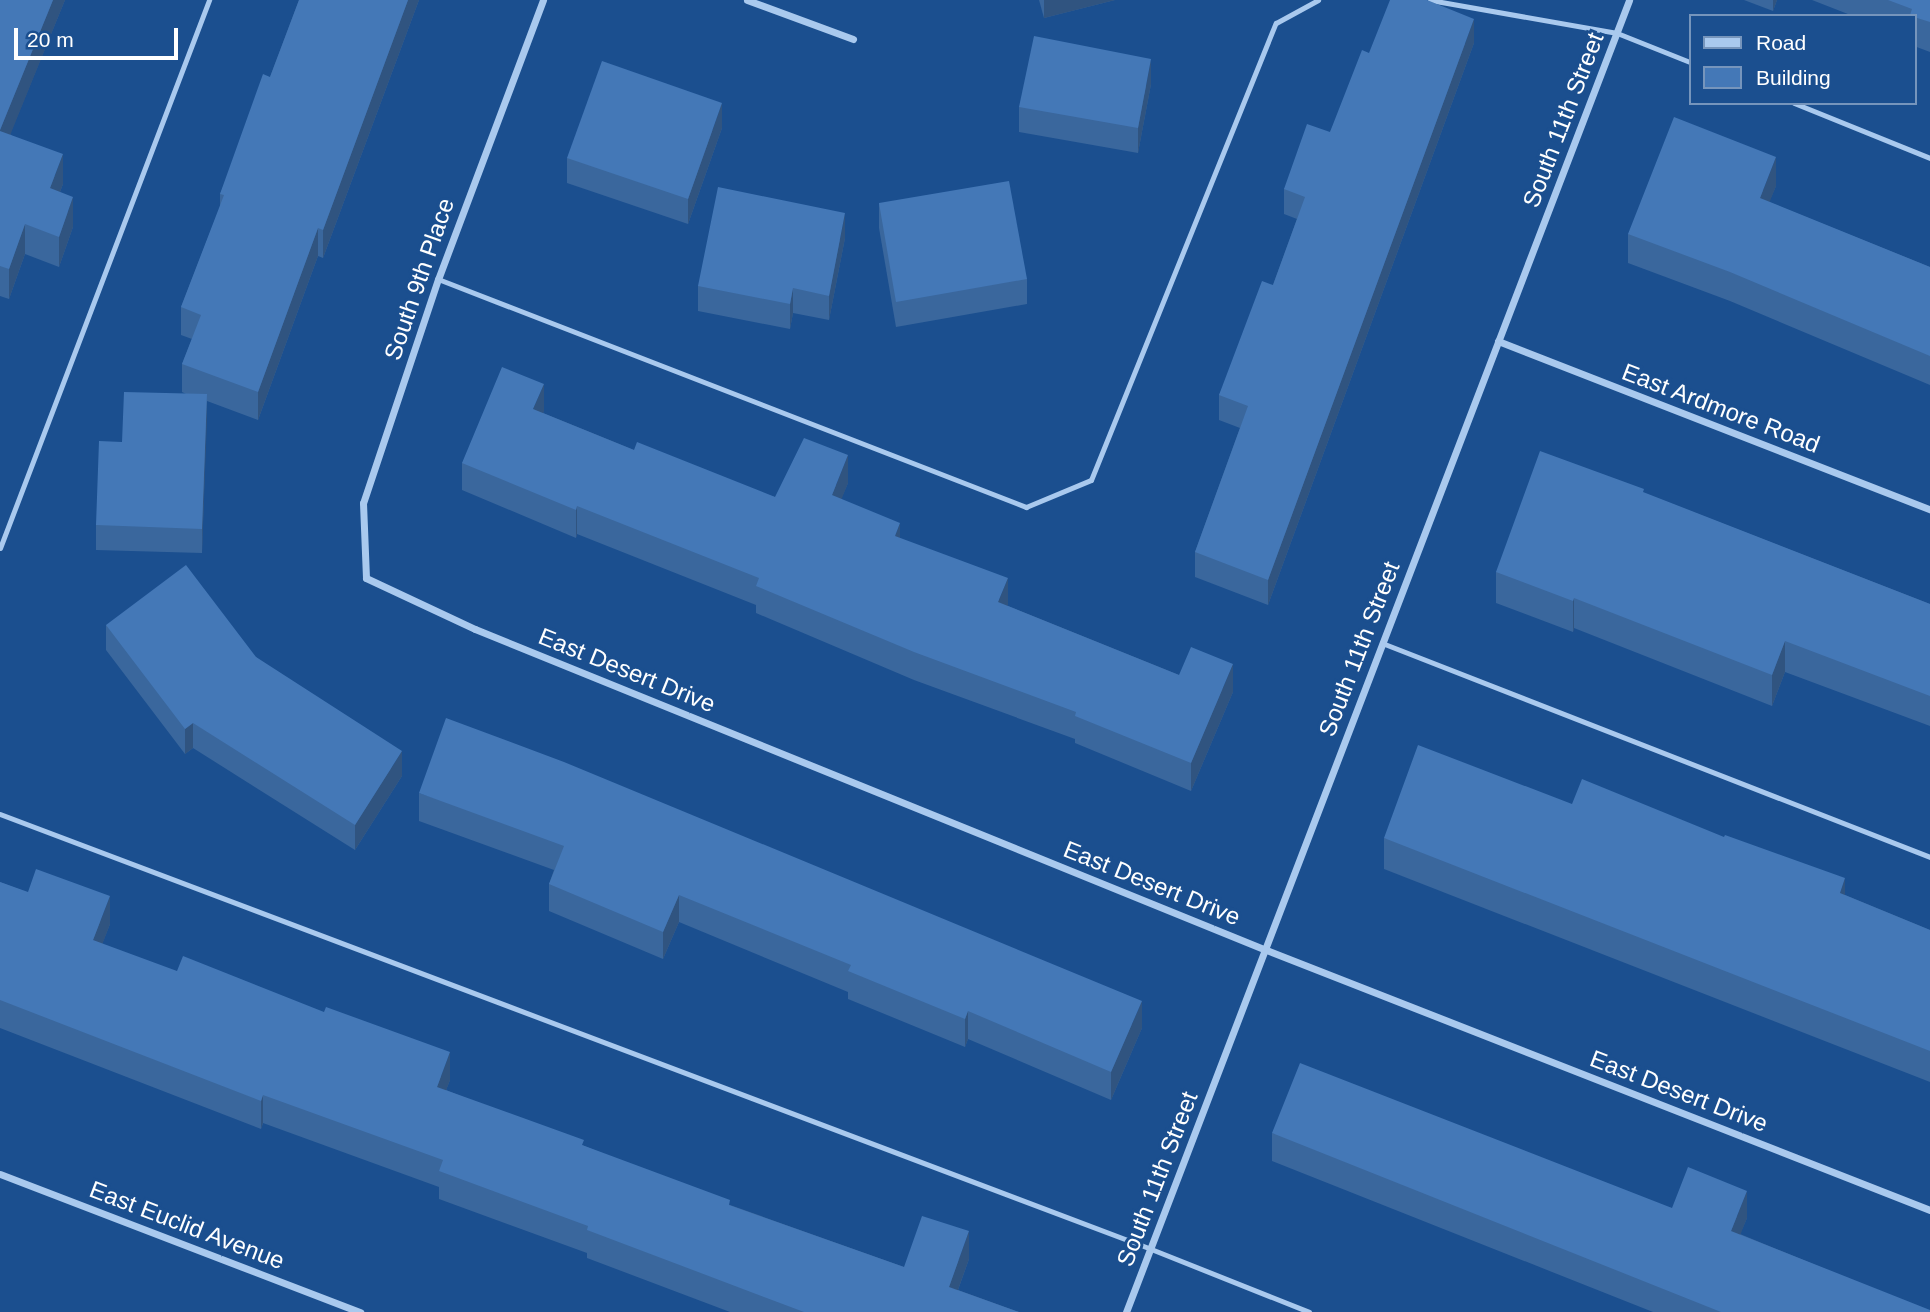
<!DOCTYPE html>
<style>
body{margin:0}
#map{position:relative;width:1930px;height:1312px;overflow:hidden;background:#1b4f8f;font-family:Arial,sans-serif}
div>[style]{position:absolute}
.lane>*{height:5px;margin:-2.5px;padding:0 2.5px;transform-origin:2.5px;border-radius:2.5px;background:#a9c9ee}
.street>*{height:7px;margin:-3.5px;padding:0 3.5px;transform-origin:3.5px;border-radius:3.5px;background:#a9c9ee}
.wall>*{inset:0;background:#3a679d}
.shaded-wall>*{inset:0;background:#305480}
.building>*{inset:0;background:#4478b7}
span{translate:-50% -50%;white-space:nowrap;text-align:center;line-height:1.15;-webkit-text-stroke:6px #1b4f8f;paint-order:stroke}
.street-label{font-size:24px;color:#fff}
.legend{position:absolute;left:1689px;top:14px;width:228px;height:91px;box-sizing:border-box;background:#1b4f8f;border:2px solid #7695bc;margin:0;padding:9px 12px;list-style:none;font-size:21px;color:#fff}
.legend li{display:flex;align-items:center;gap:14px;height:35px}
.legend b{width:35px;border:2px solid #7695bc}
.scale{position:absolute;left:14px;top:28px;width:164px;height:32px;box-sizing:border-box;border:4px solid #fff;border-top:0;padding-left:9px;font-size:21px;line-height:24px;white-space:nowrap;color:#fff;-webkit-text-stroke:5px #1b4f8f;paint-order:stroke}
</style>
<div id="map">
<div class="lane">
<i style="left:1430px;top:0;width:190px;rotate:10deg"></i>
<i style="left:1617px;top:33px;width:79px;rotate:21.7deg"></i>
<i style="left:1794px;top:103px;width:147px;rotate:22deg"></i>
<i style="left:438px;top:279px;width:631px;rotate:21.19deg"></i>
<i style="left:1026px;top:507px;width:70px;rotate:-22.6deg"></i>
<i style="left:1091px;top:480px;width:493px;rotate:-68deg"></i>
<i style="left:1276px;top:23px;width:48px;rotate:-28.7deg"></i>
<i style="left:0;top:548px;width:587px;rotate:-69.12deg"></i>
<i style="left:1382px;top:643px;width:588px;rotate:21.33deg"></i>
<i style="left:0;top:814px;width:1230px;rotate:20.7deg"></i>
<i style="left:1151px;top:1249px;width:170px;rotate:21.7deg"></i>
</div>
<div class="street">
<i style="left:543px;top:0;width:298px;rotate:110.6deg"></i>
<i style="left:438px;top:279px;width:236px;rotate:108.5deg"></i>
<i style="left:363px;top:503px;width:75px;rotate:87.7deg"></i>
<i style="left:366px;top:578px;width:120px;rotate:25.1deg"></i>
<i style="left:475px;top:629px;width:851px;rotate:22.08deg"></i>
<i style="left:1264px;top:949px;width:715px;rotate:21.4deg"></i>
<i style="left:747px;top:0;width:113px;rotate:20.2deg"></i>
<i style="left:1498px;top:341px;width:464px;rotate:21.3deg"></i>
<i style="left:0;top:1174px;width:386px;rotate:21deg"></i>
<i style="left:1126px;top:1312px;width:1405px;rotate:-69.02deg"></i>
</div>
<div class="wall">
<i style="clip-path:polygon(0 0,65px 0,10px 134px,63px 184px,60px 192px,73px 227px,59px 267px,25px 254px,9px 299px,0 296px)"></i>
<i style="clip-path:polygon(299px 0,419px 0,323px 258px,318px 256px,258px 420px,207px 401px,202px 553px,96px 550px,96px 525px,122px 442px,186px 394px,182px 392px,182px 364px,192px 339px,181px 335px,181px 307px,220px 207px,220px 194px,270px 77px)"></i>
<i style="clip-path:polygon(1039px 0,1115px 0,1044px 18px)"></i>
<i style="clip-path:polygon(1744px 0,1777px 0,1773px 11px)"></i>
<i style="clip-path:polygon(1812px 0,1930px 0,1930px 52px,1914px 46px,1914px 16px,1853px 16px)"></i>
<i style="clip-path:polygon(1474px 43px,1268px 605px,1195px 577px,1195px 552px,1240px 428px,1219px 420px,1219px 395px,1273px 285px,1297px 219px,1284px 214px,1284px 189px,1330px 132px,1369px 53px)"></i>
<i style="clip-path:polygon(1151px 84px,1138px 153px,1019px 132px,1019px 107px)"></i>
<i style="clip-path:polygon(722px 128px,688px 224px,567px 183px,567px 158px)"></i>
<i style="clip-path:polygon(1776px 186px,1769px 202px,1930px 267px,1930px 385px,1730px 301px,1628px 263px,1628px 234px)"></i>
<i style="clip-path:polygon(879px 203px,1027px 279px,1027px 304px,896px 327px,879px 228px)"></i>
<i style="clip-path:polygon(845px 238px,829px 320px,793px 313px,790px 329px,698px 311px,698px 286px)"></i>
<i style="clip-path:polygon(544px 411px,543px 413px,634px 450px,775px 497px,848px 483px,841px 499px,900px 538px,1008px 606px,1179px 675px,1233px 692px,1191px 791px,1075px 743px,1075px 739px,914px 680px,756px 613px,756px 605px,577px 534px,576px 538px,462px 490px,462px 463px)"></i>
<i style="clip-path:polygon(1644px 493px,1930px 604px,1930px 726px,1785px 672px,1772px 706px,1574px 628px,1573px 632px,1496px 603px,1496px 572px)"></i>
<i style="clip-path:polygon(106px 625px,256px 657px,402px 776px,355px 850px,193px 748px,185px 754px,106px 650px)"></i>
<i style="clip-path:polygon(419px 793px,1142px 1028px,1111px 1100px,968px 1039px,965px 1047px,848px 999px,848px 992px,679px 922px,663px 959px,549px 911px,549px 884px,554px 870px,419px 821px)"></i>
<i style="clip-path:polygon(1384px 838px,1845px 895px,1930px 930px,1930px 1082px,1384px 869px)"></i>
<i style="clip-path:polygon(0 882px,110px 924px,102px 944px,450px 1080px,446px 1090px,730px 1205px,904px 1267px,969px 1259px,958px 1290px,1019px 1312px,730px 1312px,587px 1258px,587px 1253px,439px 1199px,439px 1187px,263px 1123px,261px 1129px,0 1028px)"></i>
<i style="clip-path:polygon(1272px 1133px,1672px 1208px,1747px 1218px,1740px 1234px,1930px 1312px,1653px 1312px,1272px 1161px)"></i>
</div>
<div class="shaded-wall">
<i style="clip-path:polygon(53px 0,65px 0,0 160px,0 130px)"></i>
<i style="clip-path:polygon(408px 0,419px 0,323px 258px,323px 230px)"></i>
<i style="clip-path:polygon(1044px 0,1115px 0,1044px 18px)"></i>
<i style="clip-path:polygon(1773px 0,1777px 0,1773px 11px)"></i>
<i style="clip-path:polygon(1474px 19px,1474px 43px,1268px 605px,1268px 580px)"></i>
<i style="clip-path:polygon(1151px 59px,1151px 84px,1138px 153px,1138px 128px)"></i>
<i style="clip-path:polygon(722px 103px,722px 128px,688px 224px,688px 199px)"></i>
<i style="clip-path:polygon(63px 154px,63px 184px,50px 218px,50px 188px)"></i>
<i style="clip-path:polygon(1776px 157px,1776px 186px,1760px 226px,1760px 198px)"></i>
<i style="clip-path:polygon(73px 197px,73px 227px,59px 267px,59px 237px)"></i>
<i style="clip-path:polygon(845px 213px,845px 238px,829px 320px,829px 296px)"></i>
<i style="clip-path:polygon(25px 224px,25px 254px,9px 299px,9px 269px)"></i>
<i style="clip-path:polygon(318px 228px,318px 256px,258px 420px,258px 392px)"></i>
<i style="clip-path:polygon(793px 288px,793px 313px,790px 329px,790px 304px)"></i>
<i style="clip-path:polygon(544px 384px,544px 411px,533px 437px,533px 409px)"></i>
<i style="clip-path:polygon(207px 394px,207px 419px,202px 553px,202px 529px)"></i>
<i style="clip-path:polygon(848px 455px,848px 483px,832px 523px,832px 495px)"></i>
<i style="clip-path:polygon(577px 506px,577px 534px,576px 538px,576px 510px)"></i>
<i style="clip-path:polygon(900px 523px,900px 551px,895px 536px)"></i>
<i style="clip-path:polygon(1008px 578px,1008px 605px,998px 630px,998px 602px)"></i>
<i style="clip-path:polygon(1574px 598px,1574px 628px,1573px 632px,1573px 601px)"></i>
<i style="clip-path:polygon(1785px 641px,1785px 672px,1772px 706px,1772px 675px)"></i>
<i style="clip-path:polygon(1233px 664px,1233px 692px,1191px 791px,1191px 763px)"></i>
<i style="clip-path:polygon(193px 723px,193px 748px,185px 754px,185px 729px)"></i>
<i style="clip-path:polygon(402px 751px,402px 776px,355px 850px,355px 825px)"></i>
<i style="clip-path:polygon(1845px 878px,1845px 910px,1840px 893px)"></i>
<i style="clip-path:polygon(679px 895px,679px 922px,663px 959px,663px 932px)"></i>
<i style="clip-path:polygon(110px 896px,110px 924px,93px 969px,93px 940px)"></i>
<i style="clip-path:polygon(1142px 1001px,1142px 1028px,1111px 1100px,1111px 1072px)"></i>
<i style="clip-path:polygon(968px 1011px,968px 1039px,965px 1047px,965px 1019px)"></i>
<i style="clip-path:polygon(450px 1052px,450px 1080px,437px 1115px,437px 1087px)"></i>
<i style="clip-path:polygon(263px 1095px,263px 1123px,261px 1129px,261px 1101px)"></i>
<i style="clip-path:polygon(1747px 1191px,1747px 1218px,1731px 1258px,1731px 1231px)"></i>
<i style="clip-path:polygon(969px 1231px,969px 1259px,950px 1312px,949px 1287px)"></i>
</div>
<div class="building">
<i style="clip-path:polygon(0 0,53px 0,0 130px)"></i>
<i style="clip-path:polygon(299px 0,408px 0,323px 230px,318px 228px,258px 392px,182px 364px,201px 315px,181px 307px,224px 195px,220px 194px,263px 74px,270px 77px)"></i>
<i style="clip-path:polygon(1390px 0,1427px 0,1474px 19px,1268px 580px,1195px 552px,1248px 406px,1219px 395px,1262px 281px,1273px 285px,1305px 197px,1284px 189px,1307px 124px,1330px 132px,1362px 50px,1369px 53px)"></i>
<i style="clip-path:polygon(1888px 0,1930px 0,1930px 22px,1914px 17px,1914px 16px,1910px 15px,1912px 9px)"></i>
<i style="clip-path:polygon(1034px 36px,1151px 59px,1138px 128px,1019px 107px)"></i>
<i style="clip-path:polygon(602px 61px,722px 103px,688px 199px,567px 158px)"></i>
<i style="clip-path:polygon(1674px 117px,1776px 157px,1760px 198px,1930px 267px,1930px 356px,1730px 272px,1628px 234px)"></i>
<i style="clip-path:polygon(0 131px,63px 154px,50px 188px,73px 197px,59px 237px,25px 224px,9px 269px,0 266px)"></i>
<i style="clip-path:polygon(1009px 181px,1027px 279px,896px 302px,879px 203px)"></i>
<i style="clip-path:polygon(718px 187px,845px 213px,829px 296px,793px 288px,790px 304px,698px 286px)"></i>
<i style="clip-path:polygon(502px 367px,544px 384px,533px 409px,634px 450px,637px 442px,775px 497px,804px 438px,848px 455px,832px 495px,900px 523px,895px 536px,1008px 578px,998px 602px,1179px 675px,1191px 647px,1233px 664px,1191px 763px,1075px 716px,1076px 712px,914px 652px,756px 586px,759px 578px,577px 506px,576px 510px,462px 463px)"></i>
<i style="clip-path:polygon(124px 392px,207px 394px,202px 529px,96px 525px,99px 441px,122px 442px)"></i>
<i style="clip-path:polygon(1540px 451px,1644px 489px,1643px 492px,1930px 604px,1930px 696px,1785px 641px,1772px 675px,1574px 598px,1573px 601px,1496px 572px)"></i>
<i style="clip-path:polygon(186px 565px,256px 657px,402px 751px,355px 825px,193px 723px,185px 729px,106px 625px)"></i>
<i style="clip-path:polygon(446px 718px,564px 762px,1142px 1001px,1111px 1072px,968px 1011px,965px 1019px,848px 971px,851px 965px,679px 895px,663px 932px,549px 884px,564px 846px,419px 793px)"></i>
<i style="clip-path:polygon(1418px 745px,1572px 804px,1582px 779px,1724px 837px,1725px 835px,1845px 878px,1840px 893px,1930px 930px,1930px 1051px,1384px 838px)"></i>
<i style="clip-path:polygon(36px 869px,110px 896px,93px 940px,177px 971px,183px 956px,324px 1012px,326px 1007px,450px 1052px,437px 1087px,584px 1140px,582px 1145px,730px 1200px,729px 1205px,904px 1267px,922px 1216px,969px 1231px,949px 1287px,1019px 1312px,804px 1312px,587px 1230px,588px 1226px,439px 1171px,443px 1160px,263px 1095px,261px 1101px,0 1000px,0 882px,28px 892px)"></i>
<i style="clip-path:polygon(1300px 1063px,1672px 1208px,1688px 1167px,1747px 1191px,1731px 1231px,1930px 1310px,1930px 1312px,1721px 1312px,1272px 1133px)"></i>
</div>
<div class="street-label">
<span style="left:1563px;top:120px;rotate:-69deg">South 11th Street</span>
<span style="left:419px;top:279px;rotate:-71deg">South 9th Place</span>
<span style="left:1721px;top:408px;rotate:21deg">East Ardmore Road</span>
<span style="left:1359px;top:649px;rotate:-69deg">South 11th Street</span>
<span style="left:627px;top:670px;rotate:22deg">East Desert Drive</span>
<span style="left:1152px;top:883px;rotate:22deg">East Desert Drive</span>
<span style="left:1679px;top:1091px;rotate:21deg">East Desert Drive</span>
<span style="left:1157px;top:1179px;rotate:-69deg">South 11th Street</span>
<span style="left:187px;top:1225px;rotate:21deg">East Euclid Avenue</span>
</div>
<ul class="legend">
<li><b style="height:9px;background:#a9c9ee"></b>Road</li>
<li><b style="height:19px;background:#4478b7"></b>Building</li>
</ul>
<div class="scale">20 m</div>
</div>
